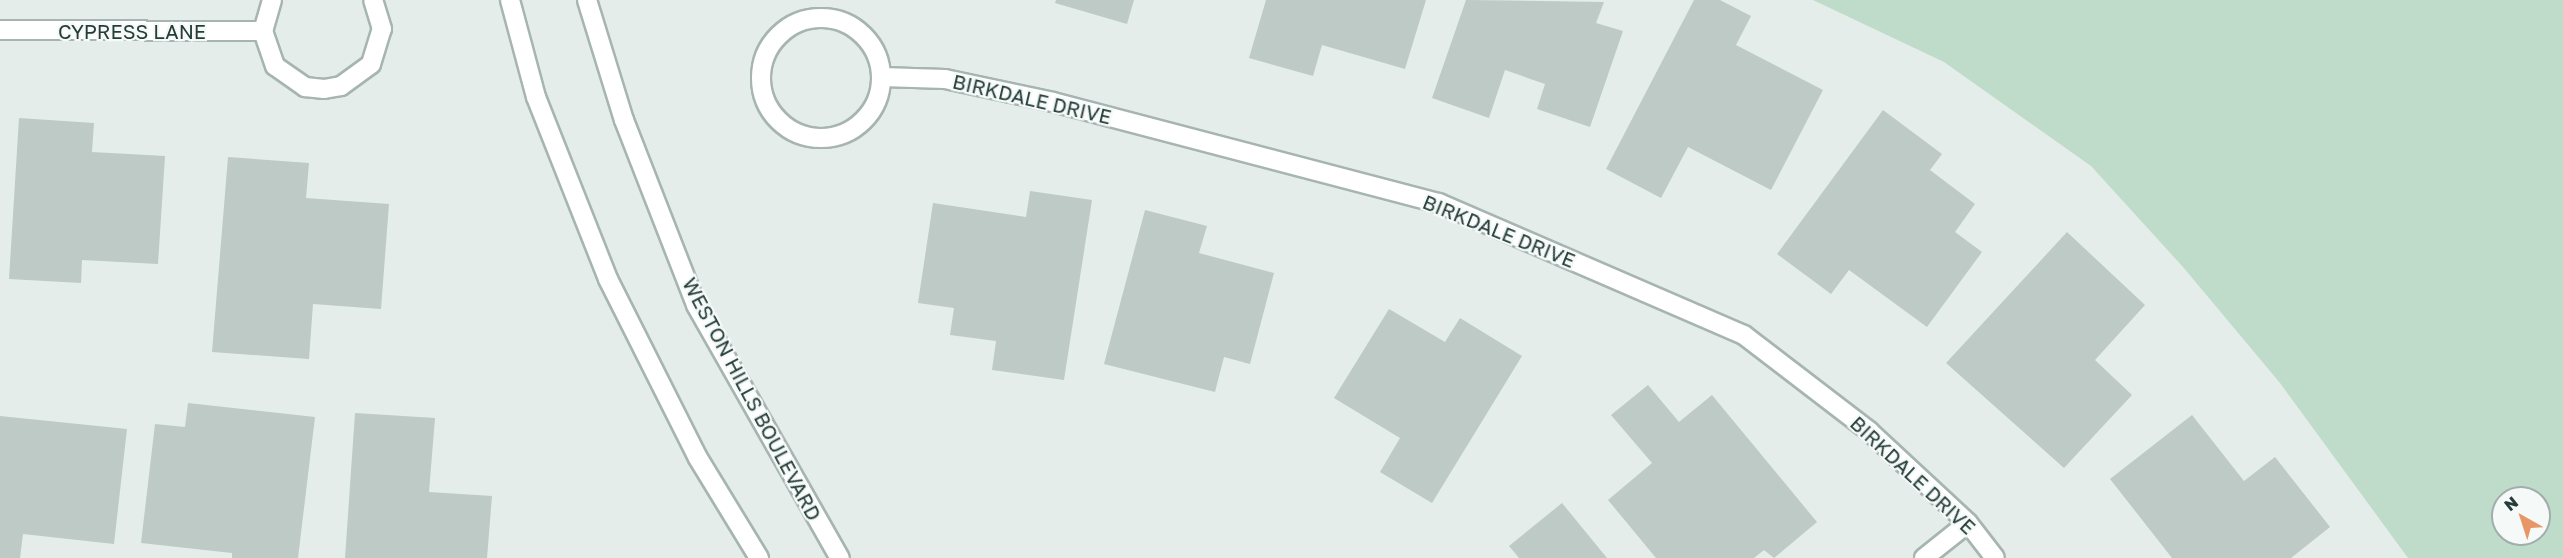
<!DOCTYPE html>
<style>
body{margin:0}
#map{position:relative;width:2563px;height:558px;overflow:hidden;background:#e4edea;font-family:"Golos Text",sans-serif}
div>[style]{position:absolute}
.green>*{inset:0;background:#bfdcca}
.building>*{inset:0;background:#bdcac6}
.roads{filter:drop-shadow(2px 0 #a7b5b1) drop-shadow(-2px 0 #a7b5b1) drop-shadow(0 2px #a7b5b1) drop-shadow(0 -2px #a7b5b1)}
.minor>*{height:18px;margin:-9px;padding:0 9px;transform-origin:9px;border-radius:9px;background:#fff}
.minor>.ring{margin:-9px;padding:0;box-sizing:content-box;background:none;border:18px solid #fff;border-radius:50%}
span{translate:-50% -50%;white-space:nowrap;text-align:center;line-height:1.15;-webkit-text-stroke:4.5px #f5f9f8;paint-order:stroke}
.street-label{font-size:20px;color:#253d39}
.north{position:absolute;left:2491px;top:486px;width:60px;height:60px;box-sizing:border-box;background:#f5f9f8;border:2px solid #a2aeac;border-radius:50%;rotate:321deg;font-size:16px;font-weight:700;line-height:24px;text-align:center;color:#253d39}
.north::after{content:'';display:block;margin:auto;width:21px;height:27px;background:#e89567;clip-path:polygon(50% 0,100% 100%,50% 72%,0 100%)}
</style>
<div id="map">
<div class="green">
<i style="clip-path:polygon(evenodd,1813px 0,2563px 0,2563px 558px,2408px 558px,2280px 383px,2183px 267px,2091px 166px,1944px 62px,1813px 0,2503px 498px,2539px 498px,2539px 534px,2503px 534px,2503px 498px)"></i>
</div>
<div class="building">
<i style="clip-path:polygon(1056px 0,1134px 0,1127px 24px,1055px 3px)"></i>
<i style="clip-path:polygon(1266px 0,1426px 0,1405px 69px,1322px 45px,1313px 76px,1249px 58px)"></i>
<i style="clip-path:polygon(1466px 0,1604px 2px,1596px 23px,1623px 31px,1590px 127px,1537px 109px,1545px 84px,1505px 70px,1489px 118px,1432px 98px)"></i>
<i style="clip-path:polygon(1694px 0,1720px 0,1751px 16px,1736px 45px,1823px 90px,1771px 190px,1688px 147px,1661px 198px,1606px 169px)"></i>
<i style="clip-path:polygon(1883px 110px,1942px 154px,1930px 170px,1975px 204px,1955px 232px,1982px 252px,1927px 327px,1849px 270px,1831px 294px,1777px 254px)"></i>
<i style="clip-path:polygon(19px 118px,94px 123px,92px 152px,165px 156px,158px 264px,82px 260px,81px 283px,9px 279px)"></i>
<i style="clip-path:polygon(228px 157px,309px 163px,306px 198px,389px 204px,381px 309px,313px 304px,309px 359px,212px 352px)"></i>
<i style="clip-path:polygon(1030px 191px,1092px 200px,1064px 380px,992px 370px,996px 341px,950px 335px,954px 308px,918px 303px,933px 203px,1026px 217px)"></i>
<i style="clip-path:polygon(1145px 210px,1207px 226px,1199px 253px,1274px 273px,1250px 364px,1224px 357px,1215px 392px,1104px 364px)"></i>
<i style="clip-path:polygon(2067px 232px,2145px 305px,2095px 360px,2132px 395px,2064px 468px,1946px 363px)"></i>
<i style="clip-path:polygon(1389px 309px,1445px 342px,1460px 318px,1522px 356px,1432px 503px,1380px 472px,1400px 438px,1334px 398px)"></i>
<i style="clip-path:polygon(1648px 385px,1679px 422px,1712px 395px,1817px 522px,1774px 558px,1764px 550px,1754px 558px,1656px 558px,1608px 500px,1652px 463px,1611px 415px)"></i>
<i style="clip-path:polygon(188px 403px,315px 417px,298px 558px,232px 558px,232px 553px,141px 543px,155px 424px,185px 427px)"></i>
<i style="clip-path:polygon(355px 413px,435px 418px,429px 492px,492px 496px,487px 558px,345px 558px)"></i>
<i style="clip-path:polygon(2192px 415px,2244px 481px,2275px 457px,2330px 527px,2291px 558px,2172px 558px,2110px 479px)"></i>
<i style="clip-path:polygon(0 416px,127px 429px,114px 544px,23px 534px,20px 558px,0 558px)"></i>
<i style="clip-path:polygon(1562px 503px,1607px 558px,1519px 558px,1509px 546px)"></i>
</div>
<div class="roads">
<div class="minor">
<i style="left:272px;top:0;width:32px;rotate:106deg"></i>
<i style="left:263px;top:31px;width:37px;rotate:71deg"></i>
<i style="left:275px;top:66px;width:37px;rotate:35deg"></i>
<i style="left:305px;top:87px;width:19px;rotate:6deg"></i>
<i style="left:324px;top:89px;width:17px;rotate:-10deg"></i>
<i style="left:341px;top:86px;width:37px;rotate:-36deg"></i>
<i style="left:371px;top:64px;width:37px;rotate:-73deg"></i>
<i style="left:382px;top:29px;width:30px;rotate:-107deg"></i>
<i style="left:510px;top:0;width:100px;rotate:75deg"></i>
<i style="left:536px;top:97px;width:196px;rotate:68.4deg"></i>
<i style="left:608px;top:279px;width:200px;rotate:63.3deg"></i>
<i style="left:698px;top:458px;width:117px;rotate:58.6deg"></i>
<i style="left:587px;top:0;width:126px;rotate:72.9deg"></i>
<i style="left:624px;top:120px;width:199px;rotate:68.7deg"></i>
<i style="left:696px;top:305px;width:291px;rotate:60.4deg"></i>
<i class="ring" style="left:761px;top:18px;width:102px;height:102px"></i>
<i style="left:0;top:30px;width:263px;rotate:0.2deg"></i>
<i style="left:882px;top:77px;width:63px;rotate:1.8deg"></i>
<i style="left:945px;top:79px;width:110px;rotate:12deg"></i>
<i style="left:1053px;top:102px;width:399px;rotate:14.7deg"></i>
<i style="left:1439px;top:203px;width:332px;rotate:23.4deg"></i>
<i style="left:1744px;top:335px;width:158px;rotate:37.5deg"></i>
<i style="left:1869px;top:431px;width:135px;rotate:42.9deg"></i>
<i style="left:1968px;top:523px;width:44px;rotate:52.4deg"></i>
<i style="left:1924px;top:558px;width:56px;rotate:-38.5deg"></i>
</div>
</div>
<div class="street-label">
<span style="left:132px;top:31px">CYPRESS LANE</span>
<span style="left:1032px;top:99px;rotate:13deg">BIRKDALE DRIVE</span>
<span style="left:1499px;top:231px;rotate:22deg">BIRKDALE DRIVE</span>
<span style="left:752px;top:399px;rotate:62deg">WESTON HILLS BOULEVARD</span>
<span style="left:1913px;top:475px;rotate:43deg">BIRKDALE DRIVE</span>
</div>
<div class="north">N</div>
</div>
